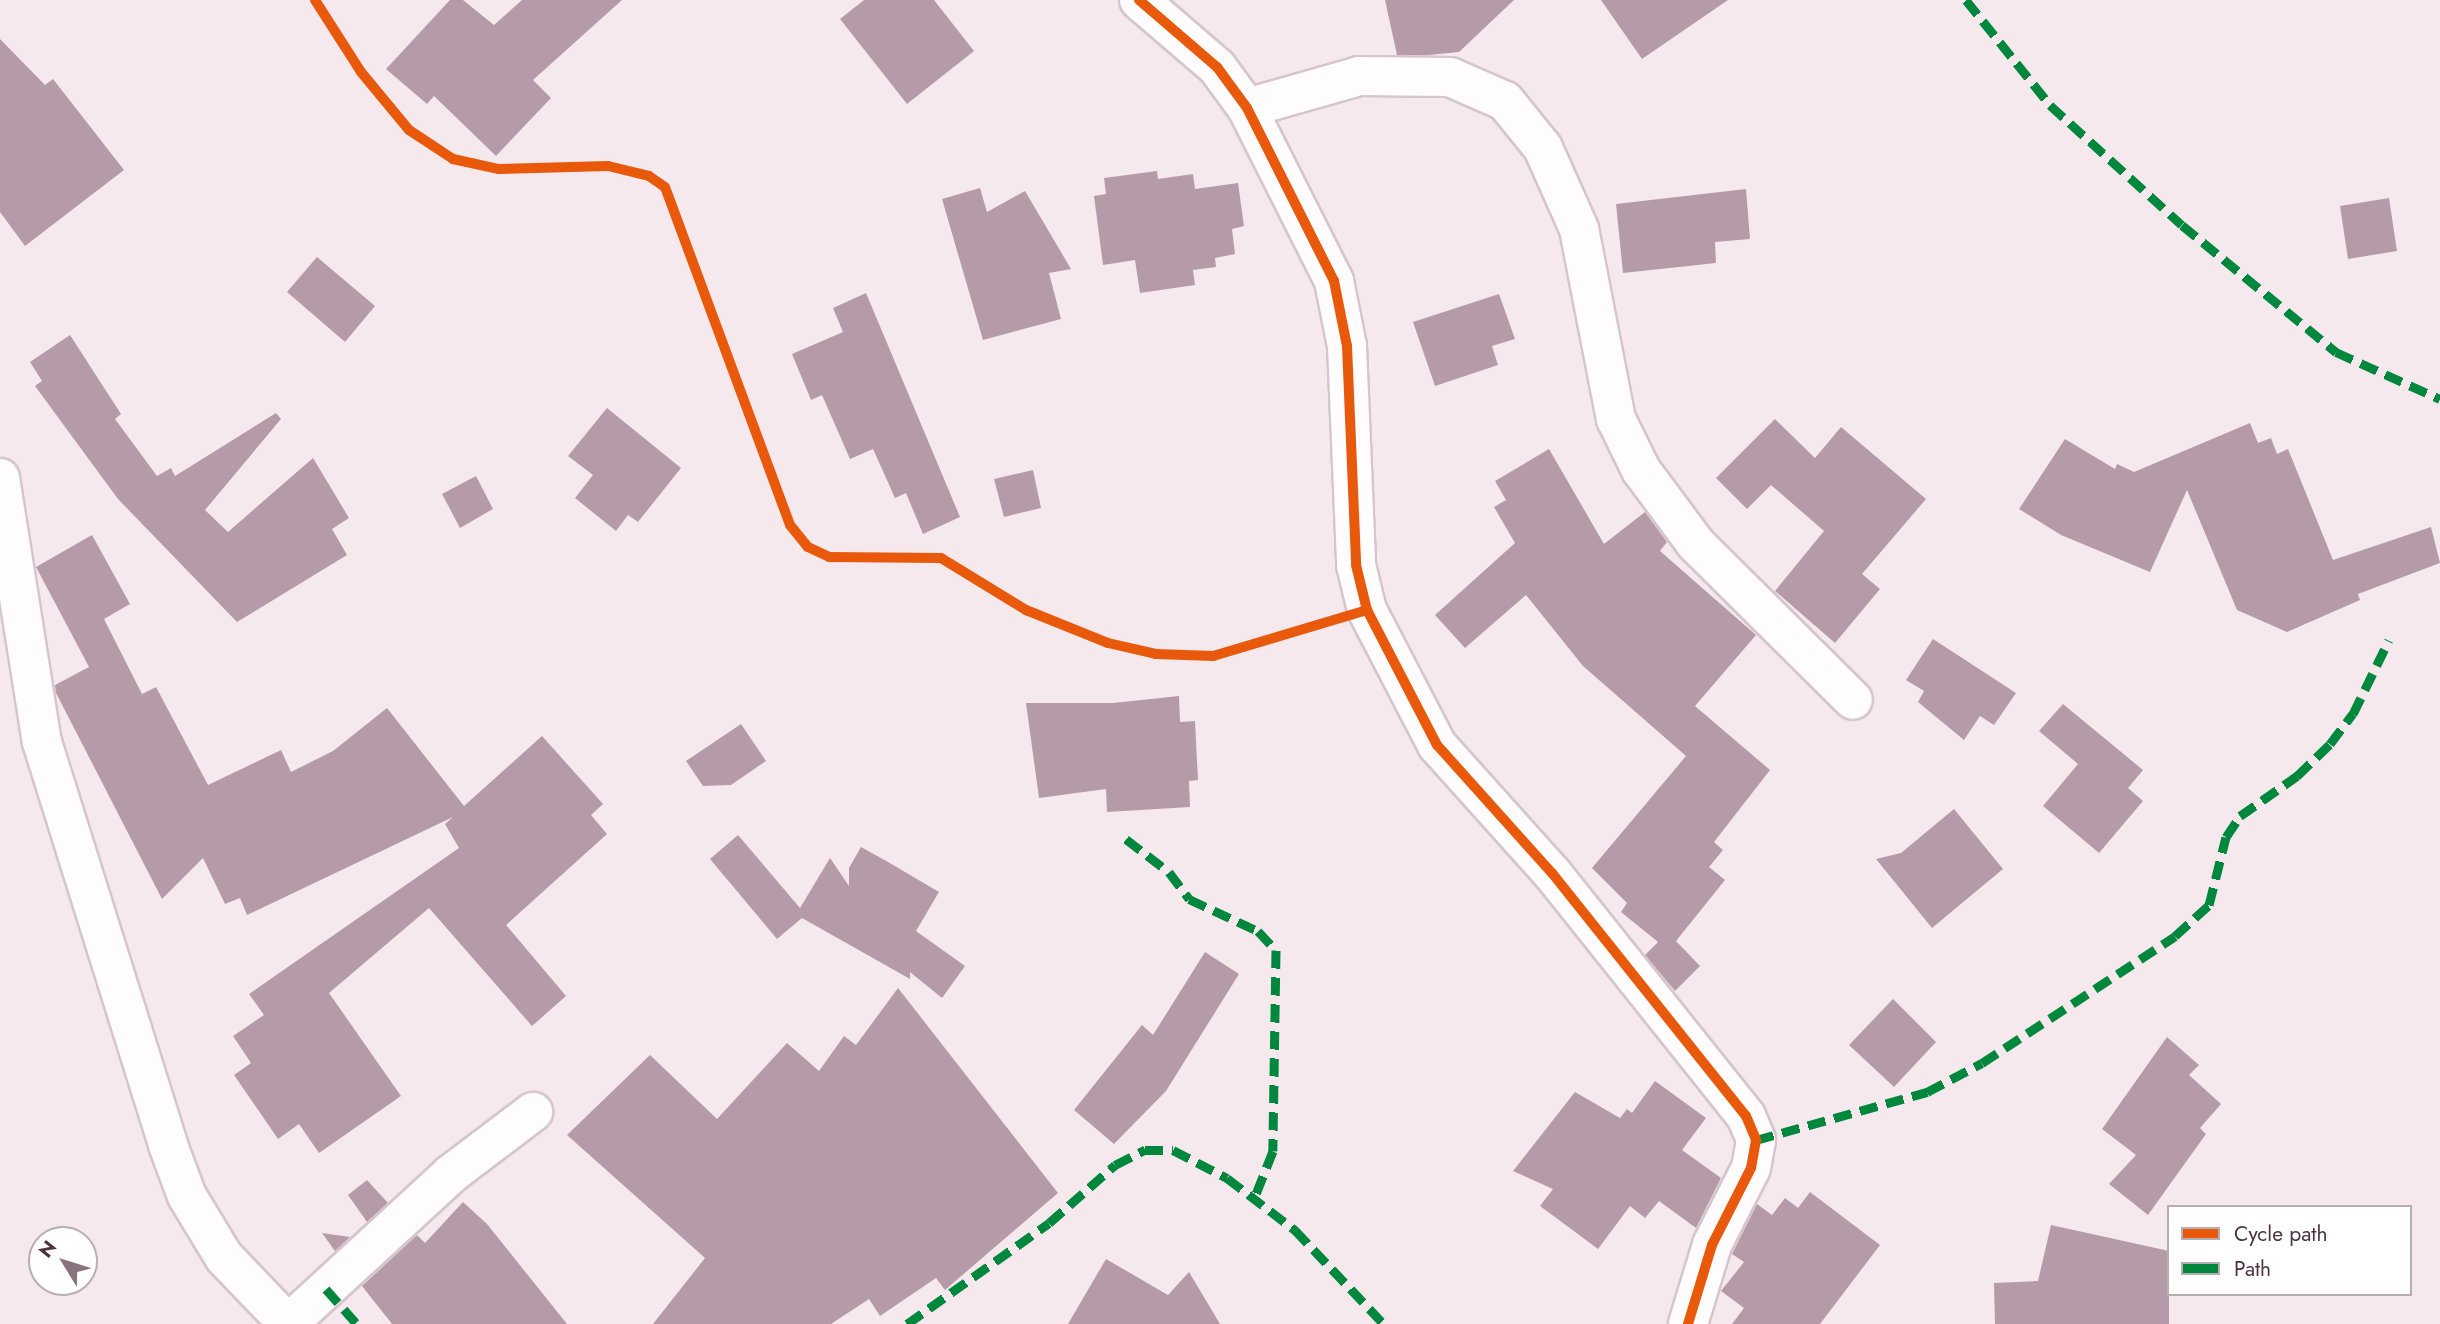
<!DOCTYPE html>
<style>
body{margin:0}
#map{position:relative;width:2440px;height:1324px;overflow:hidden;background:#f6e9ee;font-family:Jost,sans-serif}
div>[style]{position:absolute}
.building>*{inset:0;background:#b59ba7}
.roads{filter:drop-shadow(2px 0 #d6c5cc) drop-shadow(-2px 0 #d6c5cc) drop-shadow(0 2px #d6c5cc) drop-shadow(0 -2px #d6c5cc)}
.minor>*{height:38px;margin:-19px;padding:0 19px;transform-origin:19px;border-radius:19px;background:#fefcfc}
.quiet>*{height:9px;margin-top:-4.5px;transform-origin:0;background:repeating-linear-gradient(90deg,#00873e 0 18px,transparent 0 27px)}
.cycleway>*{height:10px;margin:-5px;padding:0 5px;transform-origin:5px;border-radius:5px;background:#e8590c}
span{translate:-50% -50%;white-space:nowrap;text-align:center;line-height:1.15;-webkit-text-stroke:7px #fff;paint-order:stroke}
.legend{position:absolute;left:2167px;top:1205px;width:245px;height:91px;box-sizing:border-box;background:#fff;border:2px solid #b7aeb2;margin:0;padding:9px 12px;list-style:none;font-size:21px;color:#4c343f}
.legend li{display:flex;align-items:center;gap:14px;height:35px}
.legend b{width:35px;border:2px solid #b7aeb2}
.north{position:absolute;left:28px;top:1226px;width:70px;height:70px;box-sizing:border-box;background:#fff;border:2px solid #b7aeb2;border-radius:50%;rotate:308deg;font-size:19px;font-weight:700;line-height:28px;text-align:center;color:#4c343f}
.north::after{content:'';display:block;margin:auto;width:24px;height:32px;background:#88737c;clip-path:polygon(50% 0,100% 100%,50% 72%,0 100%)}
</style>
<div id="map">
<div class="building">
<i style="clip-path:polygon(450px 0,463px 0,494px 25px,522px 0,622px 0,533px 80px,551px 98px,496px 156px,434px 96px,427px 104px,386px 69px)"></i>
<i style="clip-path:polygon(864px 0,934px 0,974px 51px,907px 104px,840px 19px)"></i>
<i style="clip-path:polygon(1385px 0,1514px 0,1459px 52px,1429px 55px,1397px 55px)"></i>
<i style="clip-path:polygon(1601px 0,1728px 0,1642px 59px)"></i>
<i style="clip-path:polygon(0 39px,45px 85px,53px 79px,124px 170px,25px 246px,0 212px)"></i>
<i style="clip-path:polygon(1157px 171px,1158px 179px,1193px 174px,1195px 189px,1238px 183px,1244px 226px,1232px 229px,1235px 254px,1215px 258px,1216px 267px,1193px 270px,1195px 285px,1140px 293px,1135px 260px,1103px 265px,1094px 196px,1106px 194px,1104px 178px)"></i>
<i style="clip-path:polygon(980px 188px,987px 212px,1025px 191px,1071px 269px,1049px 273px,1061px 319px,983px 340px,942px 199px)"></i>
<i style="clip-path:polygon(1746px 189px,1750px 239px,1715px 242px,1716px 263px,1623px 273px,1616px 204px)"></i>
<i style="clip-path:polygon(2389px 198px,2397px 251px,2348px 259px,2340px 206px)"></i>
<i style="clip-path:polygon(317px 257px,375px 306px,345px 342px,287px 292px)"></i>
<i style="clip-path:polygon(866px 293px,960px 517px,923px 534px,906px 493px,895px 498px,873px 449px,850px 459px,822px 395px,811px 400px,792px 354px,843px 332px,833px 308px)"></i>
<i style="clip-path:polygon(1499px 294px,1515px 339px,1492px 346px,1498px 365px,1435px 386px,1413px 322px)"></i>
<i style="clip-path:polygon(70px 335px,121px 414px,115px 419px,157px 476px,171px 468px,175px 476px,276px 413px,281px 419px,205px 510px,228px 532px,313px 458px,349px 518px,332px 529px,347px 555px,237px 622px,118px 499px,35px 386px,42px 381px,30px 362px)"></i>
<i style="clip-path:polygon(607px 408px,681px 468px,638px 522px,628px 515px,616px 531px,575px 498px,593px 475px,568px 456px)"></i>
<i style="clip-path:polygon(1775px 419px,1815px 458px,1841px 427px,1926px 499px,1862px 574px,1880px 589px,1835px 643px,1775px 591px,1824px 531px,1771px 485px,1747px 509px,1716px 478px)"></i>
<i style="clip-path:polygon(2250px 423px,2258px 443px,2271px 438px,2277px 454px,2288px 449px,2333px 560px,2431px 527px,2440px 563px,2358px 594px,2360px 600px,2287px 632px,2237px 610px,2187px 490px,2150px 572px,2061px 535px,2019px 509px,2065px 439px,2115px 469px,2117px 464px,2134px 472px)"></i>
<i style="clip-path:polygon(1549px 449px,1604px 544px,1645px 512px,1667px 542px,1660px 551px,1756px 635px,1695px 706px,1770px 770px,1714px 842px,1723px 850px,1709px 867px,1725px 880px,1676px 941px,1700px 966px,1675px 991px,1645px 955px,1658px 942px,1621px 912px,1627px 903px,1592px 868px,1686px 756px,1583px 666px,1526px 595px,1465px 648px,1435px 615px,1515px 543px,1494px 507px,1506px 500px,1495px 481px)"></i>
<i style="clip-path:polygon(1033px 470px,1041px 508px,1004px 517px,994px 479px)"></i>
<i style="clip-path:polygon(476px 476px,493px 509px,460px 528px,442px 494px)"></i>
<i style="clip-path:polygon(92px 535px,130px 604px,104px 619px,142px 694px,156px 687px,208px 785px,281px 750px,291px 772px,333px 751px,387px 708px,464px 806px,542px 736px,603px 804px,591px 815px,607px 834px,506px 925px,566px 996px,532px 1026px,429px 908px,329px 993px,401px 1096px,319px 1153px,299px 1124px,278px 1139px,234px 1075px,251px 1063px,233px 1036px,264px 1015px,249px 994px,459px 848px,445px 824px,453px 817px,247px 915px,240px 898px,225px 904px,203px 858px,162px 899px,56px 693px,55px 685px,89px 667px,36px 567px)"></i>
<i style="clip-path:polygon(1933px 639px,2016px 693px,1994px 725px,1980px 716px,1964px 740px,1918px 702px,1924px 691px,1906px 680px)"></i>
<i style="clip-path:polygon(1179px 696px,1180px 722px,1195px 721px,1198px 780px,1189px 781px,1190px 807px,1107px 812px,1106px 789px,1039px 798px,1026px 703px,1113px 703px)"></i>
<i style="clip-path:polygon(2063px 704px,2143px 770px,2128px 788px,2143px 801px,2099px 853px,2043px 806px,2078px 764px,2039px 731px)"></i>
<i style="clip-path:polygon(741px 724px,766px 761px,731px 785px,703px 786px,686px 761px)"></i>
<i style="clip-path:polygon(1954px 809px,2003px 869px,1932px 928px,1876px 859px,1901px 853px)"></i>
<i style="clip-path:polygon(738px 835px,800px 908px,830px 858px,849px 886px,849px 868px,861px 847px,888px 862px,939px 892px,916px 931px,965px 966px,942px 998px,910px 972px,910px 979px,802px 918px,777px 939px,710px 859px)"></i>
<i style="clip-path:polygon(1205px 952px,1239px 974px,1166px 1091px,1114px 1144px,1074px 1110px,1142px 1025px,1153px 1035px)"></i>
<i style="clip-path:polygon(898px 988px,1058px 1193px,945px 1290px,936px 1278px,880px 1316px,869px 1299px,831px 1324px,653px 1324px,705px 1258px,567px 1135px,650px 1055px,717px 1119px,787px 1043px,819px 1071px,844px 1036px,856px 1045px)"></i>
<i style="clip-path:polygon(1893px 999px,1936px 1042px,1894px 1087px,1849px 1045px)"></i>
<i style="clip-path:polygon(2167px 1037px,2199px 1065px,2189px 1075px,2221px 1104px,2200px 1128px,2206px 1134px,2148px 1215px,2109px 1184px,2136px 1155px,2102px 1129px)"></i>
<i style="clip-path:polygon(1655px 1081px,1706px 1118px,1682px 1150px,1721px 1178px,1696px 1228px,1659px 1201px,1645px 1218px,1630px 1206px,1598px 1249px,1540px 1206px,1553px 1189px,1513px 1171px,1575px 1092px,1620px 1118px,1627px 1109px,1632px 1113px)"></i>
<i style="clip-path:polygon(367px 1180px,388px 1203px,367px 1222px,348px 1195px)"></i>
<i style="clip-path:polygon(1810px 1192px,1880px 1245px,1820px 1324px,1732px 1324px,1744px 1308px,1721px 1291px,1744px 1262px,1732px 1254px,1757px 1204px,1772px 1215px,1785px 1198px,1798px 1208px)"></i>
<i style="clip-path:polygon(463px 1202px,487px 1224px,567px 1324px,392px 1324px,362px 1286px,417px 1235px,425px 1243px)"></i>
<i style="clip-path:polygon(2051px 1225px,2169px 1251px,2169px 1324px,1995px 1324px,1994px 1283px,2038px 1281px)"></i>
<i style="clip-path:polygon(322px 1233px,350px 1237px,335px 1251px)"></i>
<i style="clip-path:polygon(1106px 1259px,1168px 1295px,1189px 1272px,1220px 1324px,1068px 1324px)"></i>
</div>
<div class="roads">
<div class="minor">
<i style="left:1139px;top:0;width:103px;rotate:40.7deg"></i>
<i style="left:1217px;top:67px;width:51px;rotate:53.8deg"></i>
<i style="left:1247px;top:108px;width:194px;rotate:63.3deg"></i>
<i style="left:1334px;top:281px;width:66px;rotate:78.7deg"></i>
<i style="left:1347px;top:346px;width:219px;rotate:87.6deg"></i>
<i style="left:1356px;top:565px;width:46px;rotate:76.3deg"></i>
<i style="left:1367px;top:610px;width:152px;rotate:62.6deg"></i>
<i style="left:1437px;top:745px;width:172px;rotate:48.1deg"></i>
<i style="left:1552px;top:873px;width:311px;rotate:51.4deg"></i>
<i style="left:1746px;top:1116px;width:26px;rotate:67deg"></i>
<i style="left:1756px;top:1140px;width:28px;rotate:100deg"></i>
<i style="left:1751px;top:1168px;width:86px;rotate:116.9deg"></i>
<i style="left:1712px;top:1245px;width:83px;rotate:106.9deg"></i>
<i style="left:1247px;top:108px;width:116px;rotate:-15.9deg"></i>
<i style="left:1359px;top:76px;width:91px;rotate:0.6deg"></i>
<i style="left:1450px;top:77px;width:60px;rotate:23.6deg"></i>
<i style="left:1505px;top:101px;width:60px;rotate:51deg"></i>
<i style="left:1543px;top:148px;width:89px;rotate:66deg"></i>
<i style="left:1579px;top:229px;width:194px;rotate:79deg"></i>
<i style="left:1616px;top:419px;width:57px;rotate:63.9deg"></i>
<i style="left:1641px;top:470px;width:92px;rotate:53.4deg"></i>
<i style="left:1696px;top:544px;width:221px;rotate:44.8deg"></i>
<i style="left:0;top:478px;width:267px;rotate:81deg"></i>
<i style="left:42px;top:742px;width:422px;rotate:72.6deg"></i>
<i style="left:168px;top:1145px;width:54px;rotate:69.6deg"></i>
<i style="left:187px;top:1196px;width:71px;rotate:58.8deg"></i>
<i style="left:224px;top:1257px;width:93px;rotate:46.3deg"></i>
<i style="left:288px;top:1324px;width:222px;rotate:-42.6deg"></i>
<i style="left:451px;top:1174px;width:103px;rotate:-37.1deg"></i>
</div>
</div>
<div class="quiet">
<i style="left:1966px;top:0;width:134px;rotate:51.3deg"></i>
<i style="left:2050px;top:105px;width:178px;rotate:42.3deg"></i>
<i style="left:2182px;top:225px;width:200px;rotate:39.5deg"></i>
<i style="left:2336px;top:352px;width:114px;rotate:24.3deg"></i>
<i style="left:1126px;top:839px;width:54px;rotate:37.5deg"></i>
<i style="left:1169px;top:872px;width:34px;rotate:53deg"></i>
<i style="left:1189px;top:899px;width:76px;rotate:24.9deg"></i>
<i style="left:1258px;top:931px;width:26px;rotate:47deg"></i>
<i style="left:1276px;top:950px;width:201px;rotate:90.9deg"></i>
<i style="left:1273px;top:1151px;width:52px;rotate:111.6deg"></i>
<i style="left:1756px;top:1140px;width:178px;rotate:-15.7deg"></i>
<i style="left:1927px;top:1092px;width:62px;rotate:-27.8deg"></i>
<i style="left:1982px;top:1063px;width:231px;rotate:-33.3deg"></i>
<i style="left:2175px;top:936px;width:46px;rotate:-42.4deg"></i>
<i style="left:2209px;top:905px;width:70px;rotate:-76deg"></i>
<i style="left:2226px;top:837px;width:25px;rotate:-56deg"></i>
<i style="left:2240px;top:816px;width:70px;rotate:-35.1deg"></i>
<i style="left:2297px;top:776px;width:46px;rotate:-44.1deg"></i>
<i style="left:2330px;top:744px;width:38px;rotate:-53deg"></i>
<i style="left:2353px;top:714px;width:82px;rotate:-64.1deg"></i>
<i style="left:326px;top:1289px;width:47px;rotate:48.5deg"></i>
<i style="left:907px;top:1324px;width:174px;rotate:-35.4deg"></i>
<i style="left:1049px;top:1223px;width:88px;rotate:-41.3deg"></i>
<i style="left:1115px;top:1165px;width:34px;rotate:-27deg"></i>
<i style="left:1145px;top:1150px;width:28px"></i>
<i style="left:1173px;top:1150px;width:61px;rotate:27.4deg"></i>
<i style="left:1227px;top:1178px;width:86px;rotate:37.4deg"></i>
<i style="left:1295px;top:1230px;width:129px;rotate:46.6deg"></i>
</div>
<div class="cycleway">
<i style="left:315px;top:0;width:85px;rotate:57.4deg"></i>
<i style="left:361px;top:72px;width:75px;rotate:50.4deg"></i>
<i style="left:409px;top:130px;width:53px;rotate:33.4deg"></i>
<i style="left:453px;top:159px;width:47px;rotate:12.3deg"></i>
<i style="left:499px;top:169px;width:109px;rotate:-1.6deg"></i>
<i style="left:608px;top:166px;width:42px;rotate:13.7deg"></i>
<i style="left:649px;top:176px;width:19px;rotate:35deg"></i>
<i style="left:665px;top:187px;width:360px;rotate:69.7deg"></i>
<i style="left:790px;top:525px;width:28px;rotate:51deg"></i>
<i style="left:808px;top:547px;width:23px;rotate:25deg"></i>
<i style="left:829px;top:557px;width:112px;rotate:0.5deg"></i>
<i style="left:941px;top:558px;width:100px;rotate:31.5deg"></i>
<i style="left:1026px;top:610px;width:88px;rotate:21.9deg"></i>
<i style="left:1108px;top:643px;width:49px;rotate:12.9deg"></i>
<i style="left:1156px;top:654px;width:57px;rotate:2deg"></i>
<i style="left:1213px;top:656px;width:161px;rotate:-16.6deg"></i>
<i style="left:1139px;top:0;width:103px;rotate:40.7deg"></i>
<i style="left:1217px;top:67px;width:51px;rotate:53.8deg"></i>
<i style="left:1247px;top:108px;width:194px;rotate:63.3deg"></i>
<i style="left:1334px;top:281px;width:66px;rotate:78.7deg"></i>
<i style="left:1347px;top:346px;width:219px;rotate:87.6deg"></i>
<i style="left:1356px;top:565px;width:46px;rotate:76.3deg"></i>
<i style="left:1367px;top:610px;width:152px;rotate:62.6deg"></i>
<i style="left:1437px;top:745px;width:172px;rotate:48.1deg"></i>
<i style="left:1552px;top:873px;width:311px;rotate:51.4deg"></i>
<i style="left:1746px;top:1116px;width:26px;rotate:67deg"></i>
<i style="left:1756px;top:1140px;width:28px;rotate:100deg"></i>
<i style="left:1751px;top:1168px;width:86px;rotate:116.9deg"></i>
<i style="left:1712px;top:1245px;width:83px;rotate:106.9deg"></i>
</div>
<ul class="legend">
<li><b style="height:9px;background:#e8590c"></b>Cycle path</li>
<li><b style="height:9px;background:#00873e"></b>Path</li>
</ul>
<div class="north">N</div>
</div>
